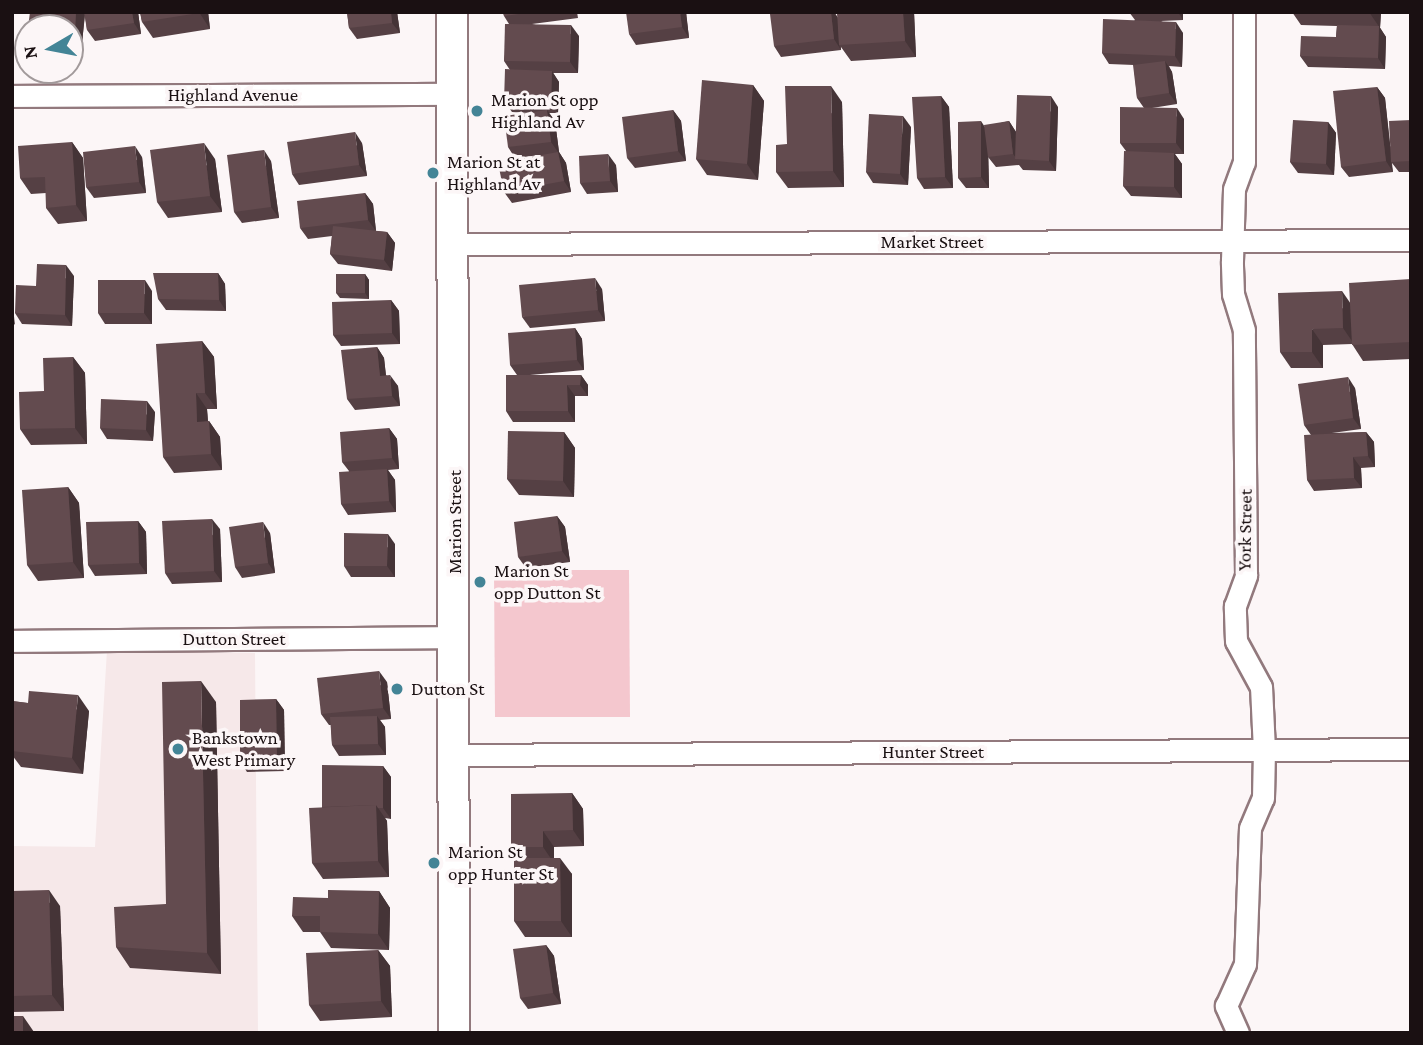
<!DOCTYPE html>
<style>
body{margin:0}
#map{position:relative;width:1423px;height:1045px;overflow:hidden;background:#fcf6f7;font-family:"Crimson Pro",serif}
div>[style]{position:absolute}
.built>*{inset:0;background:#f6e8e9}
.green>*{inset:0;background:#f4c7ce}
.roads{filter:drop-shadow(2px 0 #92797d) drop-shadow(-2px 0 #92797d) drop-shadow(0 2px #92797d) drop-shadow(0 -2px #92797d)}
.street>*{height:21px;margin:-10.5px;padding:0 10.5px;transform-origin:10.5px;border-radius:10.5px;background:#fff}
.secondary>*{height:30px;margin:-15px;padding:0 15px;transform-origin:15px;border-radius:15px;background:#fff}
.wall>*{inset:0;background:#554044}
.shaded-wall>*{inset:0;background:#453437}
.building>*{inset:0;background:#634b4f}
.dots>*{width:19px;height:19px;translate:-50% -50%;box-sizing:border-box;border:4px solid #fcf6f7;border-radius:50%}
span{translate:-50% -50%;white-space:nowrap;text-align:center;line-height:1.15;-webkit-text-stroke:7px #fcf6f7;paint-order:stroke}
.street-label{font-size:19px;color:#1a1012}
.poi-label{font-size:19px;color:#1a1012}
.left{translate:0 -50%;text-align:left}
.frame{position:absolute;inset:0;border:14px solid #1a1012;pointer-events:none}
.north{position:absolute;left:14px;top:14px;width:70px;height:70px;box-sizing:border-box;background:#fcf6f7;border:2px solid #a29a9b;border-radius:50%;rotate:260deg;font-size:19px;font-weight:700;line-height:28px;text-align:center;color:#1a1012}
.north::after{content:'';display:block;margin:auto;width:24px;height:32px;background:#438496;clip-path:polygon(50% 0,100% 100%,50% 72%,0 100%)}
</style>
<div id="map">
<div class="built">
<i style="clip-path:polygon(107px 650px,255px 653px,258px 1033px,12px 1033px,12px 846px,95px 847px)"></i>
</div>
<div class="green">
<i style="clip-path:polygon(494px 570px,629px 570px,630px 717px,495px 717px)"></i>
</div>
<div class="roads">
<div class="street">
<i style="left:12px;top:96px;width:441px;rotate:-0.3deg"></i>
<i style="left:454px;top:244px;width:957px;rotate:-0.24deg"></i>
<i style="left:12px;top:641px;width:443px;rotate:-0.5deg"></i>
<i style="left:455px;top:755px;width:956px;rotate:-0.36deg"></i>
<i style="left:1238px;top:1033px;width:30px;rotate:-114deg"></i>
<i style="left:1226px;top:1006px;width:46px;rotate:-65.7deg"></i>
<i style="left:1245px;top:964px;width:136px;rotate:-87.9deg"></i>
<i style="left:1250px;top:828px;width:33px;rotate:-67deg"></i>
<i style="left:1263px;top:798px;width:48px;rotate:-88.8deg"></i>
<i style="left:1264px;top:750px;width:63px;rotate:-92.7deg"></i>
<i style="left:1261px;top:687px;width:52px;rotate:-118.5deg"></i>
<i style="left:1236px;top:641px;width:35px;rotate:-92deg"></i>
<i style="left:1235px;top:606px;width:33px;rotate:-70deg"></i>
<i style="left:1246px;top:575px;width:245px;rotate:-90.5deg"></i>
<i style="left:1244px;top:330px;width:38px;rotate:-107deg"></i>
<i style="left:1233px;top:294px;width:33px;rotate:-92deg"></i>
<i style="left:1232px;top:261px;width:72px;rotate:-88.4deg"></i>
<i style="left:1234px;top:189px;width:29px;rotate:-70deg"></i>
<i style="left:1244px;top:162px;width:150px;rotate:-90deg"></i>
</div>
<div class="secondary">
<i style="left:452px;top:12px;width:1021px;rotate:89.89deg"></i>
</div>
</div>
<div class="wall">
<i style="clip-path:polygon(30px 12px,138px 12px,141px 34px,95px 41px,87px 30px,85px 15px,82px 43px,70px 42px,70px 28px)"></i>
<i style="clip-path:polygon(140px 12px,208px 12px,210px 29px,153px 38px,142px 22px)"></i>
<i style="clip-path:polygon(347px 12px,397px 12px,400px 33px,357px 39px,349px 28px)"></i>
<i style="clip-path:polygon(503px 12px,577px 12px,578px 18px,532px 24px,579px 36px,578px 73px,553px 73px,559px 82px,558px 113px,549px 113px,555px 121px,559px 152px,566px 163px,571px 192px,512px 203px,504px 192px,540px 155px,515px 158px,508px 147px,529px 113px,512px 112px,504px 101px,510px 70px,504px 61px,509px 24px,504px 16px)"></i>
<i style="clip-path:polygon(686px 12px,689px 38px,636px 45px,629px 34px)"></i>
<i style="clip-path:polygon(834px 12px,838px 18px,837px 12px,914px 12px,916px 57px,851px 61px,841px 47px,841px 50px,781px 57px,774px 46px)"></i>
<i style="clip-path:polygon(1129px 12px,1183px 12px,1183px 20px,1161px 21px,1183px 33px,1182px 67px,1169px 66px,1172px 72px,1177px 104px,1152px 108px,1184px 119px,1184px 154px,1175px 154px,1182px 164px,1182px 198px,1131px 196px,1123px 186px,1126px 151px,1120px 143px,1144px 108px,1137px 98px,1134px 65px,1109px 64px,1102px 53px,1135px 20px)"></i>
<i style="clip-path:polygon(1292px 12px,1381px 12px,1380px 28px,1386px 37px,1385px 69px,1308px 67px,1300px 56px,1336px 37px,1337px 26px,1301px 25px)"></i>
<i style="clip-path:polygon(753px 85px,764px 101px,758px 180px,707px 175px,696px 159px)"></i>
<i style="clip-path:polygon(1377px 87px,1385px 98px,1390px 147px,1411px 120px,1411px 172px,1399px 172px,1392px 163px,1393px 172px,1349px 177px,1341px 167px)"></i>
<i style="clip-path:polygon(941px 96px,949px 107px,953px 188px,924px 189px,917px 178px)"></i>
<i style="clip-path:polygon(842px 102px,844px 187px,788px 188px,776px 172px)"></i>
<i style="clip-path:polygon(1058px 107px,1056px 171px,1023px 170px,1019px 165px,996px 167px,988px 157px,989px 188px,966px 188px,958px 178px,984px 127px,1009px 121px,1016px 132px)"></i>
<i style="clip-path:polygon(673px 110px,681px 121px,686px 161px,635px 168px,627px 158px)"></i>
<i style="clip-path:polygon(1328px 122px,1336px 133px,1334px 175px,1298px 173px,1290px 162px)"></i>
<i style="clip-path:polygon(911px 127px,908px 185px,873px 183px,866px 172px)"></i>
<i style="clip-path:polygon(72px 142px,83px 158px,87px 221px,58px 224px,46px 208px,46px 193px,31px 194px,20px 178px)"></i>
<i style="clip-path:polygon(362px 143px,367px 176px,299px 185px,292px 174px)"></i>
<i style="clip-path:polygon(142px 157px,146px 193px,94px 198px,86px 187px)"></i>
<i style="clip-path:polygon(215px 159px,222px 212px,168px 218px,157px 202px)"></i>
<i style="clip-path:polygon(271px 161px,279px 218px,242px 223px,234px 212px)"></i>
<i style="clip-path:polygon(616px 165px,618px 192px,587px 194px,580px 183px)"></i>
<i style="clip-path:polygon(365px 193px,373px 204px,376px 231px,387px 232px,395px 243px,392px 271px,338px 264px,330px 254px,332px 236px,308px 239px,300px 228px)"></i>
<i style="clip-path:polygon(218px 273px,225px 284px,226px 311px,166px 310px,158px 299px)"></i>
<i style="clip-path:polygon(365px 274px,369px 280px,369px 299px,340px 298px,336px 293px)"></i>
<i style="clip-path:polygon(74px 276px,72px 326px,22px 324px,15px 313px,36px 286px)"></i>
<i style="clip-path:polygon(1411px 279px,1411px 359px,1363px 361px,1352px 344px,1323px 345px,1323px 368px,1291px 368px,1280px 352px,1350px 303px)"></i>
<i style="clip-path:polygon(602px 289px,605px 321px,530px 328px,522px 317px)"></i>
<i style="clip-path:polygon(152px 291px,152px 324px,105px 324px,98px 313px)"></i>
<i style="clip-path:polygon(391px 300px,399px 311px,400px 344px,341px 346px,333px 335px)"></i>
<i style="clip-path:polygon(575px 328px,582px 339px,584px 370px,530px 375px,581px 375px,588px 385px,588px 396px,575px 396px,575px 422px,513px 422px,506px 411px,517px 375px,510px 365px)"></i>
<i style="clip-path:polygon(202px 341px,214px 357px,217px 409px,207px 409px,208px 421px,209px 421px,220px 437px,222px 470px,174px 473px,163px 457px)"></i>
<i style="clip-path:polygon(377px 347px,384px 358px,386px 375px,398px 386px,400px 406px,355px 410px,347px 399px)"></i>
<i style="clip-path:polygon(73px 357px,85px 373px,87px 444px,31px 445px,20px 429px,44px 391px)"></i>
<i style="clip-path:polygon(1355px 388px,1361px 429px,1332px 433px,1366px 432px,1374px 442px,1375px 467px,1361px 468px,1362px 488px,1314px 491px,1307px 480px,1311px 435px,1304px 425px)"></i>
<i style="clip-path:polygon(155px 412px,153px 441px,107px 439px,100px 428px)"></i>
<i style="clip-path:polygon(389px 428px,397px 439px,399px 469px,388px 470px,395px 480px,396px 512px,348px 515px,341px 504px,349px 471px,342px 462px)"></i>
<i style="clip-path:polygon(564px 432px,575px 448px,574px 497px,519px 495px,507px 479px)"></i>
<i style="clip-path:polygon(68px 487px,79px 503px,84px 578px,38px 581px,27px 565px)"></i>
<i style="clip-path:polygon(557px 516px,565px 527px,570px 562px,526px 568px,518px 557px)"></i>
<i style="clip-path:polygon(138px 521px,146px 532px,147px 574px,95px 576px,88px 565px)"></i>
<i style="clip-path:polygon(220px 529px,222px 582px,172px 584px,165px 573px)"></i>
<i style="clip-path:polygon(270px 533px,275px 573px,242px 578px,235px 567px)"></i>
<i style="clip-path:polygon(395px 544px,395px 577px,351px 577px,344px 566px)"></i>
<i style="clip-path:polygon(387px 682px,391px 719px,380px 720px,385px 727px,386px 755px,339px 756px,332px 745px,331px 725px,329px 725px,321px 714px)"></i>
<i style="clip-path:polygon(276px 699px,284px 710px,285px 771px,247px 772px,240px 761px)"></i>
<i style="clip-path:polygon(12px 701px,89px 711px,83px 774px,21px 767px,12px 755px)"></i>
<i style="clip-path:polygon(216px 702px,221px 974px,130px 968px,116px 947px,166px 904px)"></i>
<i style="clip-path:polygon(383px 766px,391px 777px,391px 819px,385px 818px,387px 821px,389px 877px,323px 879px,312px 863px,322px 807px)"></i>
<i style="clip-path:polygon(572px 793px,583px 809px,584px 846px,554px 847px,554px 858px,572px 874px,572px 937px,525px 937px,514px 921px,519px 858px,511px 847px)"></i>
<i style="clip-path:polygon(12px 891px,60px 906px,64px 1011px,12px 1012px)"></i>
<i style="clip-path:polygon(379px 891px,390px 908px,389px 950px,331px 948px,320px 932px,303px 932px,292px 916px,328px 898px)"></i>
<i style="clip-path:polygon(546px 945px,554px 956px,561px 1004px,528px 1009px,520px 998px)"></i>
<i style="clip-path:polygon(378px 950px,390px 966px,392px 1017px,320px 1021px,309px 1005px)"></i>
</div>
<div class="shaded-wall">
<i style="clip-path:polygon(76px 12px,85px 12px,82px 43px,75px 32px)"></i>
<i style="clip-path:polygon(132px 12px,138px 12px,141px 34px,134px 23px)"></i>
<i style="clip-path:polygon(199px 12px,208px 12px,210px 29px)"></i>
<i style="clip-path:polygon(391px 12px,397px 12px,400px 33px,392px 23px)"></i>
<i style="clip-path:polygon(680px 12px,686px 12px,689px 38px,682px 27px)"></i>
<i style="clip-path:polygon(831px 12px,834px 12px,838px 18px,839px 45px,841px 50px,834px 39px)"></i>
<i style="clip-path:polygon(903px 12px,914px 12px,916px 57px,905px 41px)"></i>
<i style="clip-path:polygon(1178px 12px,1183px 12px,1183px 20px)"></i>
<i style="clip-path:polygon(1369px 12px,1381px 12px,1380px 28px)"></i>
<i style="clip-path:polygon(1176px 22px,1183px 33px,1182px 67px,1175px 56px)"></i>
<i style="clip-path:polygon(571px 25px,579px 36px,578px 73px,570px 62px)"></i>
<i style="clip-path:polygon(1379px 26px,1386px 37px,1385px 69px,1378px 58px)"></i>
<i style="clip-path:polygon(1165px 61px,1172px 72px,1177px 104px,1169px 93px)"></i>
<i style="clip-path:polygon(552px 71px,559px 82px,558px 113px,551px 103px)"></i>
<i style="clip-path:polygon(753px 85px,764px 101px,758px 180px,747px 164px)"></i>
<i style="clip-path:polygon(831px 86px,842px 102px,844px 187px,833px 171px)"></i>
<i style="clip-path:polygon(1377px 87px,1385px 98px,1392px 161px,1391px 162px,1393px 172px,1386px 161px)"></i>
<i style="clip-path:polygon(941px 96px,949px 107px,953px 188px,945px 177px)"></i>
<i style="clip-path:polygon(1051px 96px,1058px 107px,1056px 171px,1049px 161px)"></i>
<i style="clip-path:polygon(1177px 108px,1184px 119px,1184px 154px,1176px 143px)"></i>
<i style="clip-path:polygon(547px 110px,555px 121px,559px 152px,566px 163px,571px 192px,564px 181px,558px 152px,551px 142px)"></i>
<i style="clip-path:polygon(673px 110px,681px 121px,686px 161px,678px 151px)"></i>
<i style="clip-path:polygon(903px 116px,911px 127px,908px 185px,900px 174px)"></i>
<i style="clip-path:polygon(981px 121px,988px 132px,989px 188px,981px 177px)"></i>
<i style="clip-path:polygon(1009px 121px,1016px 132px,1017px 159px,1013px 154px)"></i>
<i style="clip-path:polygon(1328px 122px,1336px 133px,1334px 175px,1326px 164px)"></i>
<i style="clip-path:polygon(355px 132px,362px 143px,367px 176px,359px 165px)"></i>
<i style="clip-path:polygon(72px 142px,83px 158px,87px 221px,76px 205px)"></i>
<i style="clip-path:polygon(204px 143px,215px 159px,222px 212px,210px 196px)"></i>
<i style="clip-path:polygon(135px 146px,142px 157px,146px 193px,139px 182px)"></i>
<i style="clip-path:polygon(264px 150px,271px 161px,279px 218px,271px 207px)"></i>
<i style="clip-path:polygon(1174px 153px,1182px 164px,1182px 198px,1174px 187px)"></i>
<i style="clip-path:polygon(608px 154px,616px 165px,618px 192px,610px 181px)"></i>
<i style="clip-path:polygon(365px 193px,373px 204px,376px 231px,368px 220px)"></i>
<i style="clip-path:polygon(387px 232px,395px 243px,392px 271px,384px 260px)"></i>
<i style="clip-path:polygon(66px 265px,74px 276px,72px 326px,65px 315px)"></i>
<i style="clip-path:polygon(218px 273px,225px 284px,226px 311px,219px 300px)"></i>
<i style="clip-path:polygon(365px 274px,369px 280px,369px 299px,365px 293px)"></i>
<i style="clip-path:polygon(595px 278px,602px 289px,605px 321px,598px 310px)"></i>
<i style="clip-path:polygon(145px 280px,152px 291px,152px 324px,144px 313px)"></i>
<i style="clip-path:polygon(1342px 291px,1353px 307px,1354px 344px,1343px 328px)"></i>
<i style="clip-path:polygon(12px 300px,15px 325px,12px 321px)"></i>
<i style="clip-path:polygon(391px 300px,399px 311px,400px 344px,392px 333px)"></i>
<i style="clip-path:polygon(575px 328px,582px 339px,584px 370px,577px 360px)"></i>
<i style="clip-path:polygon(1312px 329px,1323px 345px,1323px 368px,1312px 352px)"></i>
<i style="clip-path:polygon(202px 341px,214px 357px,217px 409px,205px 393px)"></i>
<i style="clip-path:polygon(377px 347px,384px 358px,387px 387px,380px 376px)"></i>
<i style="clip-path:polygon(73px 357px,85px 373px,87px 444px,75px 428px)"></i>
<i style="clip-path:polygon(390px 375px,398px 386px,400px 406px,392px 396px)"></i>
<i style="clip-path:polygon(581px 375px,588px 385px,588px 396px,580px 385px)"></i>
<i style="clip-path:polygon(1348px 377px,1355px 388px,1361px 429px,1353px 418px)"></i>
<i style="clip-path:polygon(567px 385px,575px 396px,575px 422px,568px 411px)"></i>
<i style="clip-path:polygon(196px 393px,207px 409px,209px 438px,197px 422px)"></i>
<i style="clip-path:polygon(147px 401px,155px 412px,153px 441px,146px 430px)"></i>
<i style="clip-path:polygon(209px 421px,220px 437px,222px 470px,211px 454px)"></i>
<i style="clip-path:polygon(389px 428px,397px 439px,399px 469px,392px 458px)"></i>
<i style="clip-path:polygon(564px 432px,575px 448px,574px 497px,563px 481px)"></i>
<i style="clip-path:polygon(1366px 432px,1374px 442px,1375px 467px,1368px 456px)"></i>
<i style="clip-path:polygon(1353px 457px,1361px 468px,1362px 488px,1354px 478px)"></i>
<i style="clip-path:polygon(387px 469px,395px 480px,396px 512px,389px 501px)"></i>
<i style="clip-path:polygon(68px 487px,79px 503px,84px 578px,73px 562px)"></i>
<i style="clip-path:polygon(557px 516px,565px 527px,570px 562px,562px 551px)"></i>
<i style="clip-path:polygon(212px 519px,220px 529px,222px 582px,214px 571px)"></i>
<i style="clip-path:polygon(138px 521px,146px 532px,147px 574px,139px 563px)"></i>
<i style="clip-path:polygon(263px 522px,270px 533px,275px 573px,268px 563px)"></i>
<i style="clip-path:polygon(388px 534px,395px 544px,395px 577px,387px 566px)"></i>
<i style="clip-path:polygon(379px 671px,387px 682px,391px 719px,383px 708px)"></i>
<i style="clip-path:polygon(201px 681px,216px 702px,221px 974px,207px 953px)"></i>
<i style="clip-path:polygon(78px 695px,89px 711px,83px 774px,72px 758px)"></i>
<i style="clip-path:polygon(276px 699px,284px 710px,285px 771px,277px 760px)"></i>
<i style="clip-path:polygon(377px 716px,385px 727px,386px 755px,378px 744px)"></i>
<i style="clip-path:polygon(383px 766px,391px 777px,391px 819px,383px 808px)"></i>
<i style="clip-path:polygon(572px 793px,583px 809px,584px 846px,573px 830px)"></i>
<i style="clip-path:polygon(376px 805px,387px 821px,389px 877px,378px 861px)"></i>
<i style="clip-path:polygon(543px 831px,554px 847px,554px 863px,543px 847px)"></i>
<i style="clip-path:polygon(560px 858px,572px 874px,572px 937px,561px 921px)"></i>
<i style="clip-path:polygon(49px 890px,60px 906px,64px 1011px,52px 995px)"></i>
<i style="clip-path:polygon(379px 891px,390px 908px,389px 950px,378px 934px)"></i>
<i style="clip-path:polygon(546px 945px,554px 956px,561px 1004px,553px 993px)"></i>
<i style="clip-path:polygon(378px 950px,390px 966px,392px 1017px,381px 1001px)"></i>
<i style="clip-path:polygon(23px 1016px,34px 1032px,34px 1033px,23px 1033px)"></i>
</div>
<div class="building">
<i style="clip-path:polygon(30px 12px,76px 12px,75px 32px,70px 32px,70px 28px,28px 28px)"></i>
<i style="clip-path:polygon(84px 12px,132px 12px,134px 23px,87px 30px)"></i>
<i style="clip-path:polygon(140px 12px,199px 12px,199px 13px,142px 22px)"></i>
<i style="clip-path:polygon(347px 12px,391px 12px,392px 23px,349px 28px)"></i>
<i style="clip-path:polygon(503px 12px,533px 12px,504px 16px)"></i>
<i style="clip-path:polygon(626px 12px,680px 12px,682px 27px,629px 34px)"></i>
<i style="clip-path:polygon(783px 12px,831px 12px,834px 39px,774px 46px,770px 14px)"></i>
<i style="clip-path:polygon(837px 12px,903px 12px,905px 41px,839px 45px)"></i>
<i style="clip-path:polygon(1103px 19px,1176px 22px,1175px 56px,1102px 53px)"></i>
<i style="clip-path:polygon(505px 24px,571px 25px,570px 62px,504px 61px)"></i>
<i style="clip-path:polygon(1337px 25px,1379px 26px,1378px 58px,1300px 56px,1301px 36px,1336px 37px)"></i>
<i style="clip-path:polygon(1165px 61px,1169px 93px,1137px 98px,1133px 65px)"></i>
<i style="clip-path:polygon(505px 69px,552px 71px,551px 103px,504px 101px)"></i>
<i style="clip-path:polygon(702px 80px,753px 85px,747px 164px,696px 159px)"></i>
<i style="clip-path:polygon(785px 86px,831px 86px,833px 171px,776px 172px,776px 145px,787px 144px)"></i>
<i style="clip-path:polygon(1377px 87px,1386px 161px,1341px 167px,1333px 91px)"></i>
<i style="clip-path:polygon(1017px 95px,1051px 96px,1049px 161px,1015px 159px)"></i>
<i style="clip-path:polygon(941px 96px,945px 177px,917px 178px,912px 97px)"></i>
<i style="clip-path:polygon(1120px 107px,1177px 108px,1176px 143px,1120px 143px)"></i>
<i style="clip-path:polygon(547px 110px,551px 142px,508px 147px,504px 116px)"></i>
<i style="clip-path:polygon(673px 110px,678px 151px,627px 158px,622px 117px)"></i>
<i style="clip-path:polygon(869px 114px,903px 116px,900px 174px,866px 172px)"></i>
<i style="clip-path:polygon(1293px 120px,1328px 122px,1326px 164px,1290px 162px)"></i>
<i style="clip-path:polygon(1411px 120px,1411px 161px,1391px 162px,1389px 121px)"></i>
<i style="clip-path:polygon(981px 121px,981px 177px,958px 178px,958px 122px)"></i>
<i style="clip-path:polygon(1009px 121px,1013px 154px,988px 157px,984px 125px)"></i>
<i style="clip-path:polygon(355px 132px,359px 165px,292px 174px,287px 142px)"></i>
<i style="clip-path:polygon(72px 142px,76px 205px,46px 208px,45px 177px,20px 178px,18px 146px)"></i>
<i style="clip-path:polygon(204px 143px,210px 196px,157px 202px,150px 150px)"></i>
<i style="clip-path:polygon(135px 146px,139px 182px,86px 187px,83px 152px)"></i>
<i style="clip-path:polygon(264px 150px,271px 207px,234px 212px,227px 155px)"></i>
<i style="clip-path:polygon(1124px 151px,1174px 153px,1174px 187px,1123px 186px)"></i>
<i style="clip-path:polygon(558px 152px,564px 181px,504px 192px,498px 163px)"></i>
<i style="clip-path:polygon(608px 154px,610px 181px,580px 183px,579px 156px)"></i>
<i style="clip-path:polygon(365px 193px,368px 220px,300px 228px,297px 201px)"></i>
<i style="clip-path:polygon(333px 226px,387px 232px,384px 260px,330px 254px)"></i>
<i style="clip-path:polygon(37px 264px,66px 265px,65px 315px,15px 313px,16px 285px,36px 286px)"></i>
<i style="clip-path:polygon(153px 273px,218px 273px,219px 300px,158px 299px)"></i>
<i style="clip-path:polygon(336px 274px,365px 274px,365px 293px,336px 293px)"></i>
<i style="clip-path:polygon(595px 278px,598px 310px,522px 317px,519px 285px)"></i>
<i style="clip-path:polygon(1411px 279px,1411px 342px,1352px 345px,1349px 283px)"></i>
<i style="clip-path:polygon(98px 280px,145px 280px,144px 313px,98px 313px)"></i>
<i style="clip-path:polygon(1342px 291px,1343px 328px,1312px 329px,1312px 352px,1280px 352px,1278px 293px)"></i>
<i style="clip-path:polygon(391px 300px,392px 333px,333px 335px,332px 302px)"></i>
<i style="clip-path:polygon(575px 328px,577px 360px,510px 365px,508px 333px)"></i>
<i style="clip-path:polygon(202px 341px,205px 393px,196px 393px,197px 422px,209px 421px,211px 454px,163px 457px,156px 344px)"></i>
<i style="clip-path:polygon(377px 347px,380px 376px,390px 375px,392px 396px,347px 399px,341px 350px)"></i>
<i style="clip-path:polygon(73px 357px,75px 428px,20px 429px,19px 392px,44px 391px,43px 358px)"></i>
<i style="clip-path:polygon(506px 375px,581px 375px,580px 385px,567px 385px,568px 411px,506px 411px)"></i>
<i style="clip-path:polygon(1348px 377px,1353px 418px,1304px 425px,1298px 384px)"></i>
<i style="clip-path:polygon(101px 399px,147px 401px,146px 430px,100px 428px)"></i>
<i style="clip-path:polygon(389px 428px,392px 458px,342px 462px,340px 432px)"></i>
<i style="clip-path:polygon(508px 431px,564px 432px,563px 481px,507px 479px)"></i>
<i style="clip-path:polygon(1366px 432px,1368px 456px,1353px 457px,1354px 478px,1307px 480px,1304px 435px)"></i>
<i style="clip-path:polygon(387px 469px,389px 501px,341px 504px,339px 472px)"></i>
<i style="clip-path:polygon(68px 487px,73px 562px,27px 565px,22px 490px)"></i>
<i style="clip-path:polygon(557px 516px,562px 551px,518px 557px,514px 522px)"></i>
<i style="clip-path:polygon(212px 519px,214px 571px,165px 573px,162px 521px)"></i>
<i style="clip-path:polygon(138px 521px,139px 563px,88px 565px,86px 522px)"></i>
<i style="clip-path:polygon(263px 522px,268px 563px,235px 567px,229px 527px)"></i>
<i style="clip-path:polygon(344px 533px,388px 534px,387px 566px,344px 566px)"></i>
<i style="clip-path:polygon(379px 671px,383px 708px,321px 714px,317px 678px)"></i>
<i style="clip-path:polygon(201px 681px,207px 953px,116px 947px,114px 907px,166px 904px,162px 682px)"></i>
<i style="clip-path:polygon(29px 691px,78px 695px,72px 758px,12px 751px,12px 701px,28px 703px)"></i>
<i style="clip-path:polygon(276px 699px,277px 760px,240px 761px,240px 700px)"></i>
<i style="clip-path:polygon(377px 716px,378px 744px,332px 745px,330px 717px)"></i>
<i style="clip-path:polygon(322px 765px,383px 766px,383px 808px,378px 808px,376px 805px,322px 807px)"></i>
<i style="clip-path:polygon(572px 793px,573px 830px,543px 831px,543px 847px,511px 847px,511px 794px)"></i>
<i style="clip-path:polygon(376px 805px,378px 861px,312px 863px,309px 808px)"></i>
<i style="clip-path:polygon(514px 858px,560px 858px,561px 921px,514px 921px)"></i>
<i style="clip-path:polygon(49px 890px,52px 995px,12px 996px,12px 891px)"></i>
<i style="clip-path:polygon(328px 890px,379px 891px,378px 934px,320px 932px,320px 916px,292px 916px,293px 897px,328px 898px)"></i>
<i style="clip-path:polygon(546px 945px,553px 993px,520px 998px,513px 949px)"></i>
<i style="clip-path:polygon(378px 950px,381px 1001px,309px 1005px,306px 953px)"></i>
<i style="clip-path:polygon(12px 1016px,23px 1016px,23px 1033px,12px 1033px)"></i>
</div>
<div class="dots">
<i style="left:477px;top:111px;background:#438496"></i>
<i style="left:433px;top:173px;background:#438496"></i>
<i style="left:480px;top:582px;background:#438496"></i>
<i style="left:397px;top:689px;background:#438496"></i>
<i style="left:178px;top:749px;background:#438496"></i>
<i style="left:434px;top:863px;background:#438496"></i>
</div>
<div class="street-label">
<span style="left:233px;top:95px">Highland Avenue</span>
<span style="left:932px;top:242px">Market Street</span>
<span style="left:455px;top:522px;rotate:-90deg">Marion Street</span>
<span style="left:1245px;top:530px;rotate:-89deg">York Street</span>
<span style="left:234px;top:639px">Dutton Street</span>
<span style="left:933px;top:752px">Hunter Street</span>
</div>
<div class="poi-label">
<span class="left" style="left:491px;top:111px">Marion St opp<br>Highland Av</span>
<span class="left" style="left:447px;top:173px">Marion St at<br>Highland Av</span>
<span class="left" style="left:494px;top:582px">Marion St<br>opp Dutton St</span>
<span class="left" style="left:411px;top:689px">Dutton St</span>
<span class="left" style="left:192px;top:749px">Bankstown<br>West Primary</span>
<span class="left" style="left:448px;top:863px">Marion St<br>opp Hunter St</span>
</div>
<div class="frame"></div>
<div class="north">N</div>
</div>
